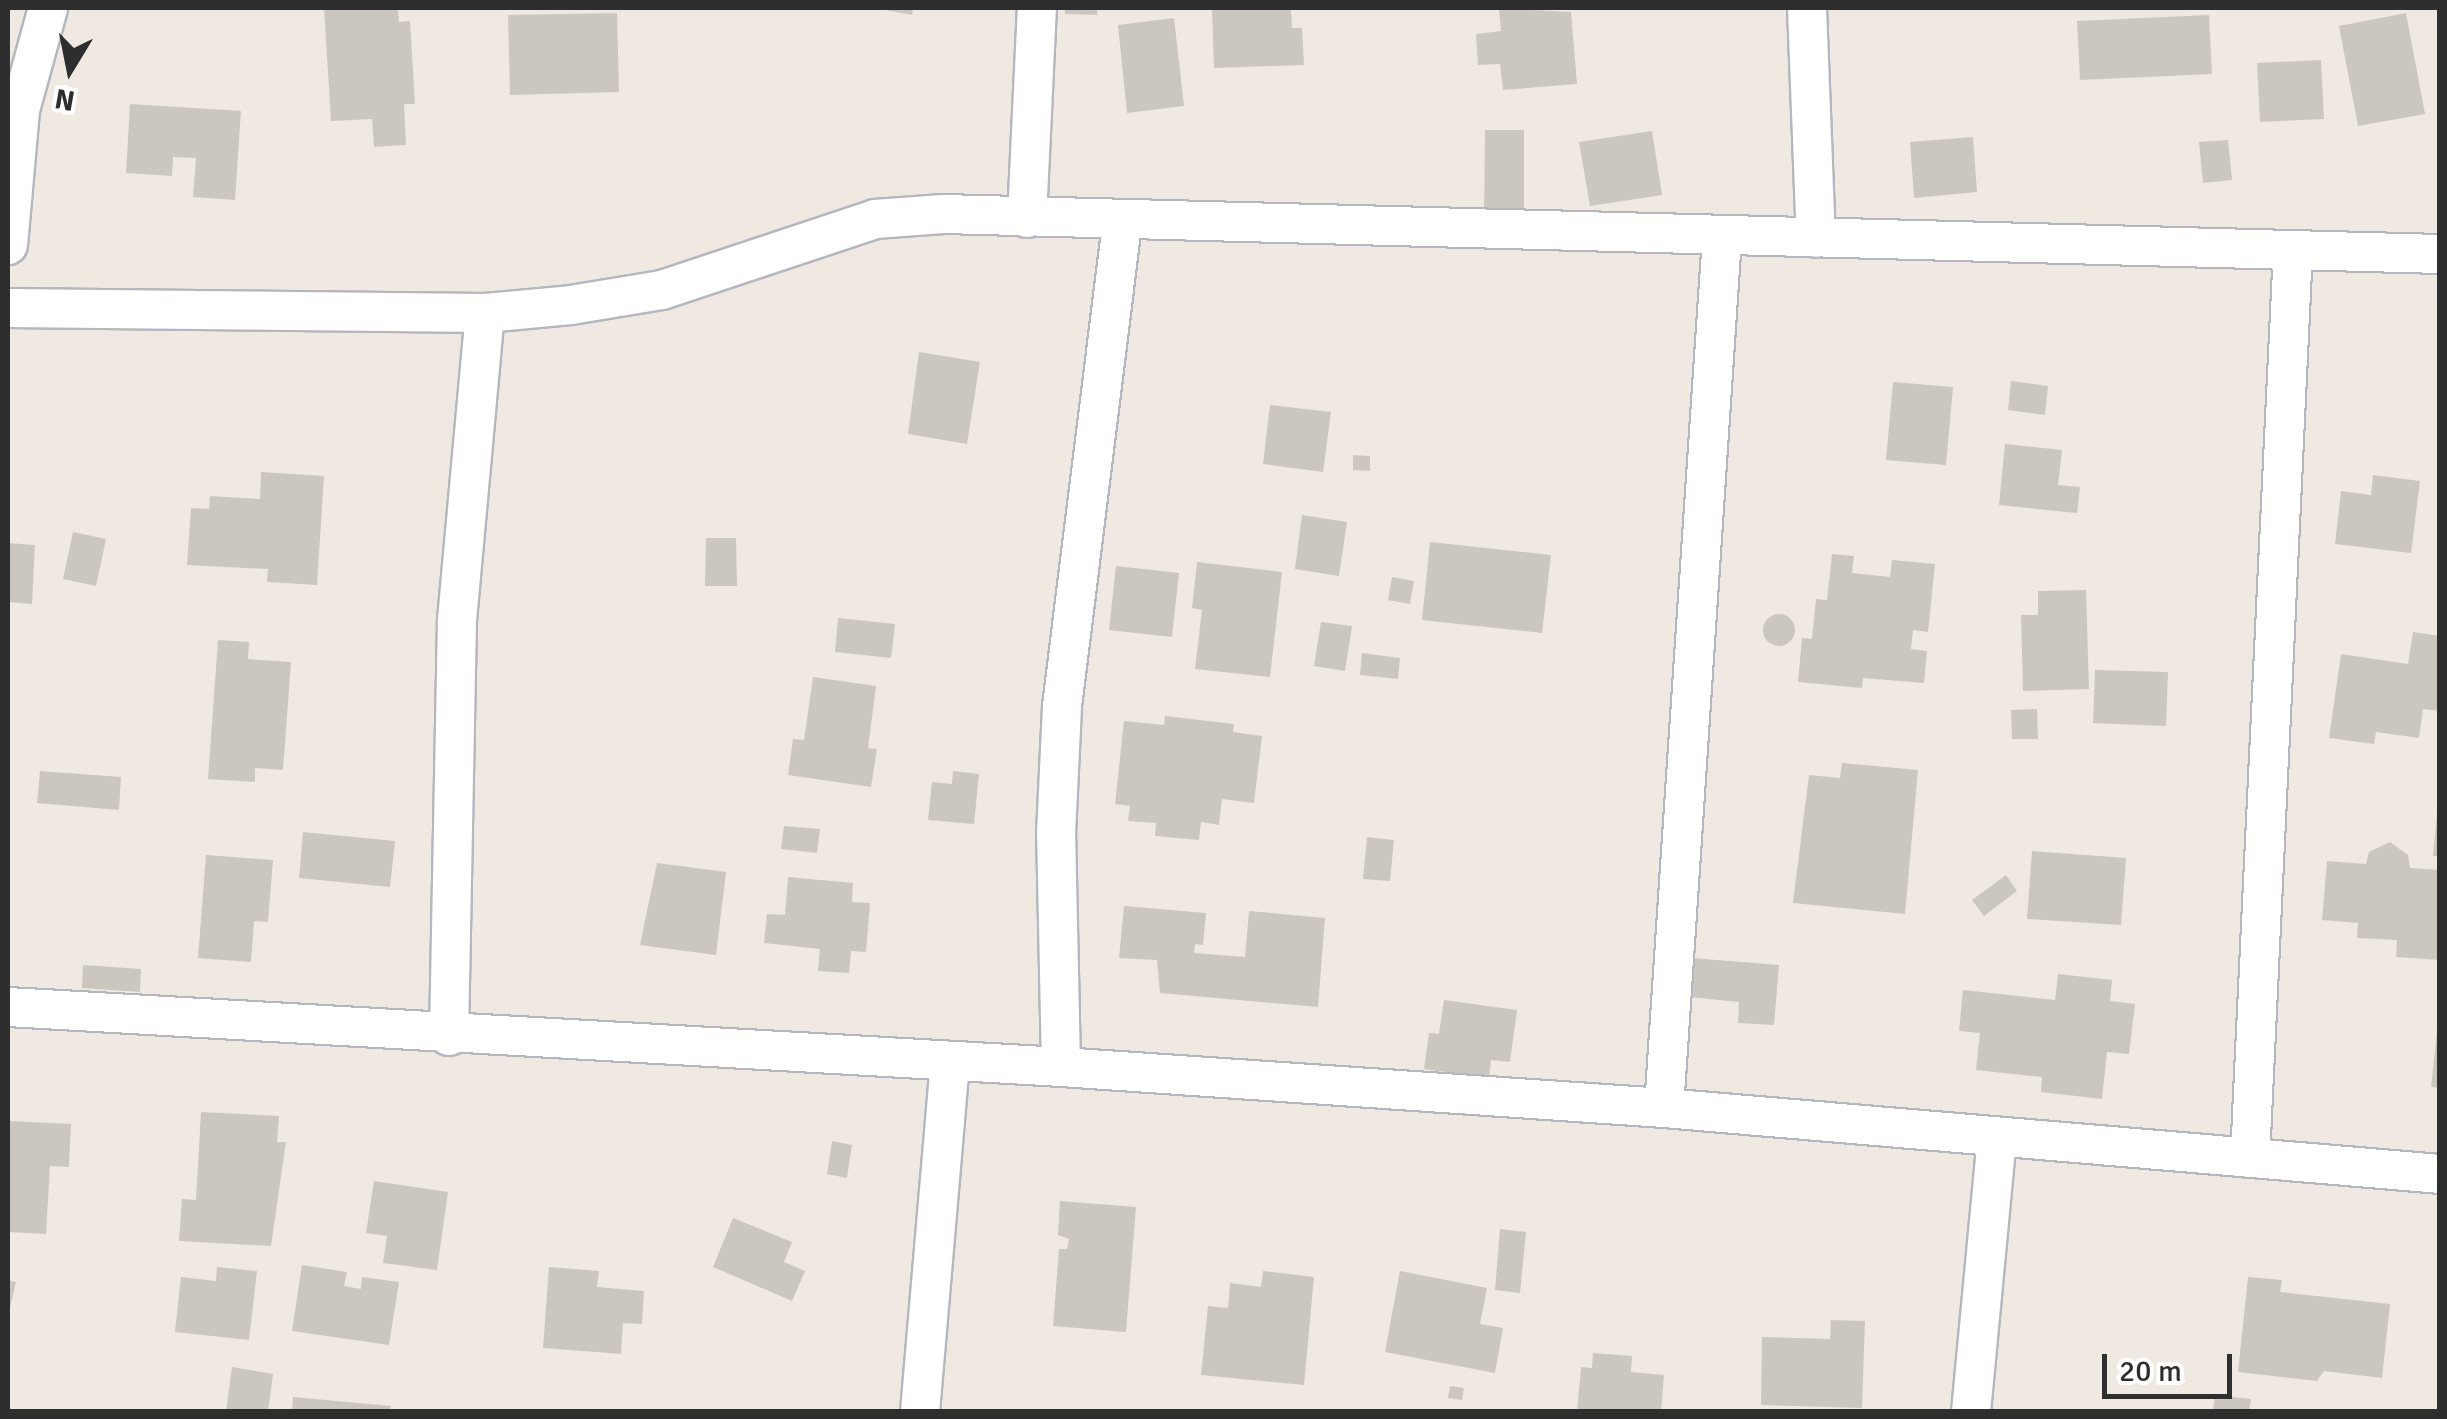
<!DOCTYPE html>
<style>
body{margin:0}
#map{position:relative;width:2447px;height:1419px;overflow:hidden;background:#efe9e1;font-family:Signika,sans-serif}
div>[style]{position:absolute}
.building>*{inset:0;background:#cbc7bf}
.round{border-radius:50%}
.roads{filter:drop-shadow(2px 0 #b4b7c1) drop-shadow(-2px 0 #b4b7c1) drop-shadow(0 2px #b4b7c1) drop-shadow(0 -2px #b4b7c1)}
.street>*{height:38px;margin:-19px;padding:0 19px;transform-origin:19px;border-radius:19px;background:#fff}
span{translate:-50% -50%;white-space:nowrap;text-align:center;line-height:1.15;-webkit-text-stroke:10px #fff;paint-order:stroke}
.frame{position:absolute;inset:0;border:10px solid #2e2e2e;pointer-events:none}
.north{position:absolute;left:20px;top:20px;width:100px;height:100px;-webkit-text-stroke:8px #fff;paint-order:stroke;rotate:190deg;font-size:28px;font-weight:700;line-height:40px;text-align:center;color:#2e2e2e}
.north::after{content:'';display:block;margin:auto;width:35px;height:45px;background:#2e2e2e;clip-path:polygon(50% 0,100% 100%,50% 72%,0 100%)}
.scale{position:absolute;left:2102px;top:1354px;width:130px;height:45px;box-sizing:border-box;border:5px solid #2e2e2e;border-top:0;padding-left:12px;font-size:30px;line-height:35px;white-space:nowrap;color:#2e2e2e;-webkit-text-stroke:8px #fff;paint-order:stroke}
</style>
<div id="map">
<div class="building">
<i style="clip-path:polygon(324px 8px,398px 8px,399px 22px,410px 21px,415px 104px,404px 104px,406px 145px,374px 147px,372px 119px,331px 121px)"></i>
<i style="clip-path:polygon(874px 8px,913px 8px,912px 15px)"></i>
<i style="clip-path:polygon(1065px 8px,1097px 8px,1097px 15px,1065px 14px)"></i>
<i style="clip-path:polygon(1291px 8px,1292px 28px,1302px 28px,1304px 65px,1214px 68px,1212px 10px)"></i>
<i style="clip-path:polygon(1499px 8px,1571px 12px,1577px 84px,1503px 90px,1500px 64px,1478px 65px,1476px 34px,1501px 31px)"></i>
<i style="clip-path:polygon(617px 13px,619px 92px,510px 95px,508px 15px)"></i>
<i style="clip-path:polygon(2406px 13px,2425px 114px,2358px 126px,2339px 26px)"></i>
<i style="clip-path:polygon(2209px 15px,2212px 74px,2080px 80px,2077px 21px)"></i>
<i style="clip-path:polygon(1174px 18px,1184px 106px,1127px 113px,1118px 25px)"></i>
<i style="clip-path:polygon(2321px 60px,2324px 119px,2260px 122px,2257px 63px)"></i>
<i style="clip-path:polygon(130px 104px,241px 111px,235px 200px,193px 197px,196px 158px,173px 157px,172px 176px,126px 173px)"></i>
<i style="clip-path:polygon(1485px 130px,1524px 130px,1524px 219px,1484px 219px)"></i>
<i style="clip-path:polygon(1652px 131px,1662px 195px,1590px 206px,1579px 142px)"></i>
<i style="clip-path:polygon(1973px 137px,1977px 192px,1914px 198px,1910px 142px)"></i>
<i style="clip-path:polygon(2228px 140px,2232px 180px,2203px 183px,2199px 142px)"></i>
<i style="clip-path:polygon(919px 352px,980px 362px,967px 444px,908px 434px)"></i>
<i style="clip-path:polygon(2011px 381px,2048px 386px,2045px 415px,2008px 410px)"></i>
<i style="clip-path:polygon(1893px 382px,1953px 387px,1946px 465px,1886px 460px)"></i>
<i style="clip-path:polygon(1270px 405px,1331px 412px,1323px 472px,1263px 464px)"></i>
<i style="clip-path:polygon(2005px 444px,2062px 450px,2058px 485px,2080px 487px,2077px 513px,1999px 505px)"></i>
<i style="clip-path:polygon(1353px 455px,1370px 456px,1370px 471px,1353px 470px)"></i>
<i style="clip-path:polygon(261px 472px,324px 476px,317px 585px,267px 582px,268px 569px,187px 565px,191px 508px,209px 509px,210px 496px,260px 499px)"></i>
<i style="clip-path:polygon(2373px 475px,2420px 481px,2411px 553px,2335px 544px,2341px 491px,2371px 495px)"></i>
<i style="clip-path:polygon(1302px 515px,1347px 522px,1339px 576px,1295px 569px)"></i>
<i style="clip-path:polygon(73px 532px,106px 539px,96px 586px,63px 579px)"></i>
<i style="clip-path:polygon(706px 538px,736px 538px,737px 586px,705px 586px)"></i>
<i style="clip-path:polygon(1430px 542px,1551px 555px,1542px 633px,1422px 620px)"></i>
<i style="clip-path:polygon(8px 543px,35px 545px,32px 604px,8px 602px)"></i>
<i style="clip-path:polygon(1832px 554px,1854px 556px,1852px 573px,1890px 577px,1892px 560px,1935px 564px,1928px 632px,1913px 630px,1911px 649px,1927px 651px,1924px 683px,1863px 678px,1862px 688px,1798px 682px,1802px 638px,1812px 639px,1816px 599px,1827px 600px)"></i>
<i style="clip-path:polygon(1197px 562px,1282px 572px,1270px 677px,1195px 669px,1202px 610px,1192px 608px)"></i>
<i style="clip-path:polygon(1116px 566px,1179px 573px,1172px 637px,1109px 630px)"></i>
<i style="clip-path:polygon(1392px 577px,1414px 581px,1410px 604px,1388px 600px)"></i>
<i style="clip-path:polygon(2086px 590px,2089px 689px,2023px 691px,2021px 615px,2038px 615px,2038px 591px)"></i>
<i class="round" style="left:1763px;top:614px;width:32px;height:32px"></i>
<i style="clip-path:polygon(838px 618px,895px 624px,891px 658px,835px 652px)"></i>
<i style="clip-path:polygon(1321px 622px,1352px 626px,1345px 671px,1314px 666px)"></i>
<i style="clip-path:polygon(2413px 632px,2440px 636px,2440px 711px,2423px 709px,2419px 738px,2376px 732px,2374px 744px,2329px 738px,2341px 654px,2408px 664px)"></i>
<i style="clip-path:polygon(218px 640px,249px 642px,248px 659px,291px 662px,283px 770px,255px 768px,255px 782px,208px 779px)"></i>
<i style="clip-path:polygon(1362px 653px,1400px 658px,1398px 679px,1360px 675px)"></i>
<i style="clip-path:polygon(2095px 670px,2168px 672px,2166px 726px,2093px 723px)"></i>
<i style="clip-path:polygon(813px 677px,876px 686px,868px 748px,877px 749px,871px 787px,788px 775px,793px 739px,804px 740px)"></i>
<i style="clip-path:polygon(2037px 709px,2038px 739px,2012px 739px,2011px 710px)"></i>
<i style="clip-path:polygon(1165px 716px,1234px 724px,1233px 732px,1262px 736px,1254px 803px,1222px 799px,1219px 825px,1201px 822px,1199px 840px,1155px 836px,1156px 823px,1128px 821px,1130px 806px,1115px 804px,1124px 721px,1164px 725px)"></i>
<i style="clip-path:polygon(1842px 763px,1918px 770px,1905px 914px,1793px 903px,1809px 775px,1840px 778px)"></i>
<i style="clip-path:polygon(40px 771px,121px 777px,119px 810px,37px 803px)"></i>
<i style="clip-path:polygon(953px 771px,979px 774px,974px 824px,928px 820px,932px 782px,952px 784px)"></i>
<i style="clip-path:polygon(2437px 813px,2440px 813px,2440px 856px,2433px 856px)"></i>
<i style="clip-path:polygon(784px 826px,820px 829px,817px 853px,781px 849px)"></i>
<i style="clip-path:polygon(303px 832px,395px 841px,390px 887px,299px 878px)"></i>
<i style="clip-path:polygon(1367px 837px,1394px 840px,1390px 881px,1363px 879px)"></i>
<i style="clip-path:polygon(2390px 842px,2408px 855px,2410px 868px,2440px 870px,2440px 960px,2396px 957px,2397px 940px,2357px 938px,2358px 923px,2322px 920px,2327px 861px,2366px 864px,2369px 852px)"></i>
<i style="clip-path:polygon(2032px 851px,2126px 858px,2121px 925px,2027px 919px)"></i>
<i style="clip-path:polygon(206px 855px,273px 860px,268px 922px,254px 921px,251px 962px,198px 958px)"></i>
<i style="clip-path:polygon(657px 863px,726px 872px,716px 955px,640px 945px)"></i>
<i style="clip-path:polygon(2006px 875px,2017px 891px,1984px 916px,1972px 900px)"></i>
<i style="clip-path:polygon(788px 877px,853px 883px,852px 902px,870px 903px,866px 952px,851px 951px,849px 973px,818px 971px,820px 949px,764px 943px,767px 914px,785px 915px)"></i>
<i style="clip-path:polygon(1124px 906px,1206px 913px,1203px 945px,1195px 944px,1194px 953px,1245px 957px,1249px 911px,1325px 918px,1318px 1007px,1160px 993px,1157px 960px,1119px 958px)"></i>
<i style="clip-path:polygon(1692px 958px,1779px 965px,1774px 1025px,1738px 1023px,1739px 1002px,1689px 997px)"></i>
<i style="clip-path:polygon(83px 965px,141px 969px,140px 992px,82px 988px)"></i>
<i style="clip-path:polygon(2058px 974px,2112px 980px,2110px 1001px,2135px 1004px,2129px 1054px,2107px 1052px,2102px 1099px,2041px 1092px,2042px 1077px,1976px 1070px,1980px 1033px,1959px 1031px,1963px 990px,2055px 1000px)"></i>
<i style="clip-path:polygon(1444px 1000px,1517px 1010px,1510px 1062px,1491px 1060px,1489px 1078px,1424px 1069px,1429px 1033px,1439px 1034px)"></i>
<i style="clip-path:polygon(2437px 1031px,2440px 1031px,2440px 1088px,2431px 1087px)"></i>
<i style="clip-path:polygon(201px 1112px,279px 1116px,277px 1142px,286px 1142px,271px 1246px,179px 1241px,182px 1199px,196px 1200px)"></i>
<i style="clip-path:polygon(9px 1121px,71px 1124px,69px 1167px,50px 1166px,46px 1234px,8px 1232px)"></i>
<i style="clip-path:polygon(832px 1141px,852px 1145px,847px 1178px,827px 1174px)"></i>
<i style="clip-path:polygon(374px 1181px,448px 1192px,437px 1270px,383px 1263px,387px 1236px,366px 1233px)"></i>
<i style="clip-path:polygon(1060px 1201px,1136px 1207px,1126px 1332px,1053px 1326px,1059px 1249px,1067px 1249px,1069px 1239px,1058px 1235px)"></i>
<i style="clip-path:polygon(733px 1218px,792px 1242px,784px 1262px,805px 1271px,792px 1301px,713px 1267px)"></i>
<i style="clip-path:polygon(1500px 1229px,1526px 1232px,1520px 1293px,1495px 1290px)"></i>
<i style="clip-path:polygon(302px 1265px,347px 1272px,344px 1286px,361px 1289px,362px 1277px,399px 1282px,389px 1345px,292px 1331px)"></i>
<i style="clip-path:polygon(217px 1267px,257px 1271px,249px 1340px,175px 1332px,181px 1277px,216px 1281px)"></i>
<i style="clip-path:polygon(549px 1267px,599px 1271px,597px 1287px,644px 1291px,642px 1324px,623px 1323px,621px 1354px,543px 1348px)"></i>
<i style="clip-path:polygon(1263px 1271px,1314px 1277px,1304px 1385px,1201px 1375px,1208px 1306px,1228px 1308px,1230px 1283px,1261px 1287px)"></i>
<i style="clip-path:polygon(1400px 1271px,1487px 1288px,1480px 1324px,1503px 1328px,1495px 1373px,1385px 1352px)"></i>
<i style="clip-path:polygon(2248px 1277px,2282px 1280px,2280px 1292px,2390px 1304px,2382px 1378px,2324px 1371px,2317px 1381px,2238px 1372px)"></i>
<i style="clip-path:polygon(8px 1280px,16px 1282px,9px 1312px,8px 1312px)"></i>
<i style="clip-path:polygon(1831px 1320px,1865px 1321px,1862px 1408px,1761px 1405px,1762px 1337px,1830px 1339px)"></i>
<i style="clip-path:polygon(1593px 1353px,1632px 1356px,1631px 1372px,1664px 1375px,1661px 1412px,1577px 1412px,1581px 1367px,1592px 1368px)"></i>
<i style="clip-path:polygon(232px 1367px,273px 1374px,268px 1412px,226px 1412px)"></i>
<i style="clip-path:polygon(1450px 1386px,1464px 1388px,1462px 1400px,1448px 1398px)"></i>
<i style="clip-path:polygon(2215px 1395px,2251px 1399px,2249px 1412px,2213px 1412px)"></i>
<i style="clip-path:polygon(293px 1397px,391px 1406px,390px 1412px,292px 1412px)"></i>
</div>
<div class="roads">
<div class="street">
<i style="left:1807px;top:8px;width:230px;rotate:87.8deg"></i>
<i style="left:1027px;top:218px;width:210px;rotate:-87.3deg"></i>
<i style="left:8px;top:245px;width:136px;rotate:-84.9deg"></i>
<i style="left:20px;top:110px;width:106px;rotate:-74.6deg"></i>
<i style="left:8px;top:308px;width:477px;rotate:0.6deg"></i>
<i style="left:485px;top:313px;width:86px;rotate:-5.3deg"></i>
<i style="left:571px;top:305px;width:92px;rotate:-9.4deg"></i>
<i style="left:662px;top:290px;width:225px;rotate:-18.4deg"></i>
<i style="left:875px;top:219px;width:68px;rotate:-4.2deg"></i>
<i style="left:943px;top:214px;width:1498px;rotate:1.53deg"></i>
<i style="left:8px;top:1007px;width:1055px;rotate:3.26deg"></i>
<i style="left:1061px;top:1067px;width:604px;rotate:3.89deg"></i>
<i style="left:1664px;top:1108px;width:779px;rotate:4.86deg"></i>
<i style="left:449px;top:1036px;width:416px;rotate:-88.9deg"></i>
<i style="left:457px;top:620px;width:308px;rotate:-84.8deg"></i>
<i style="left:1061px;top:1067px;width:233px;rotate:-91.2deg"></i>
<i style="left:1056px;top:834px;width:128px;rotate:-87.3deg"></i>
<i style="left:1062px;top:706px;width:489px;rotate:-82.9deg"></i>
<i style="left:1664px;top:1108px;width:874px;rotate:-86.19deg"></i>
<i style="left:2250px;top:1158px;width:909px;rotate:-87.29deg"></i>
<i style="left:920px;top:1412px;width:350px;rotate:-85.1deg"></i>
<i style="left:1971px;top:1412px;width:274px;rotate:-84.6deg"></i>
</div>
</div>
<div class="frame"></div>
<div class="north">N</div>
<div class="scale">20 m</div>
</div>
